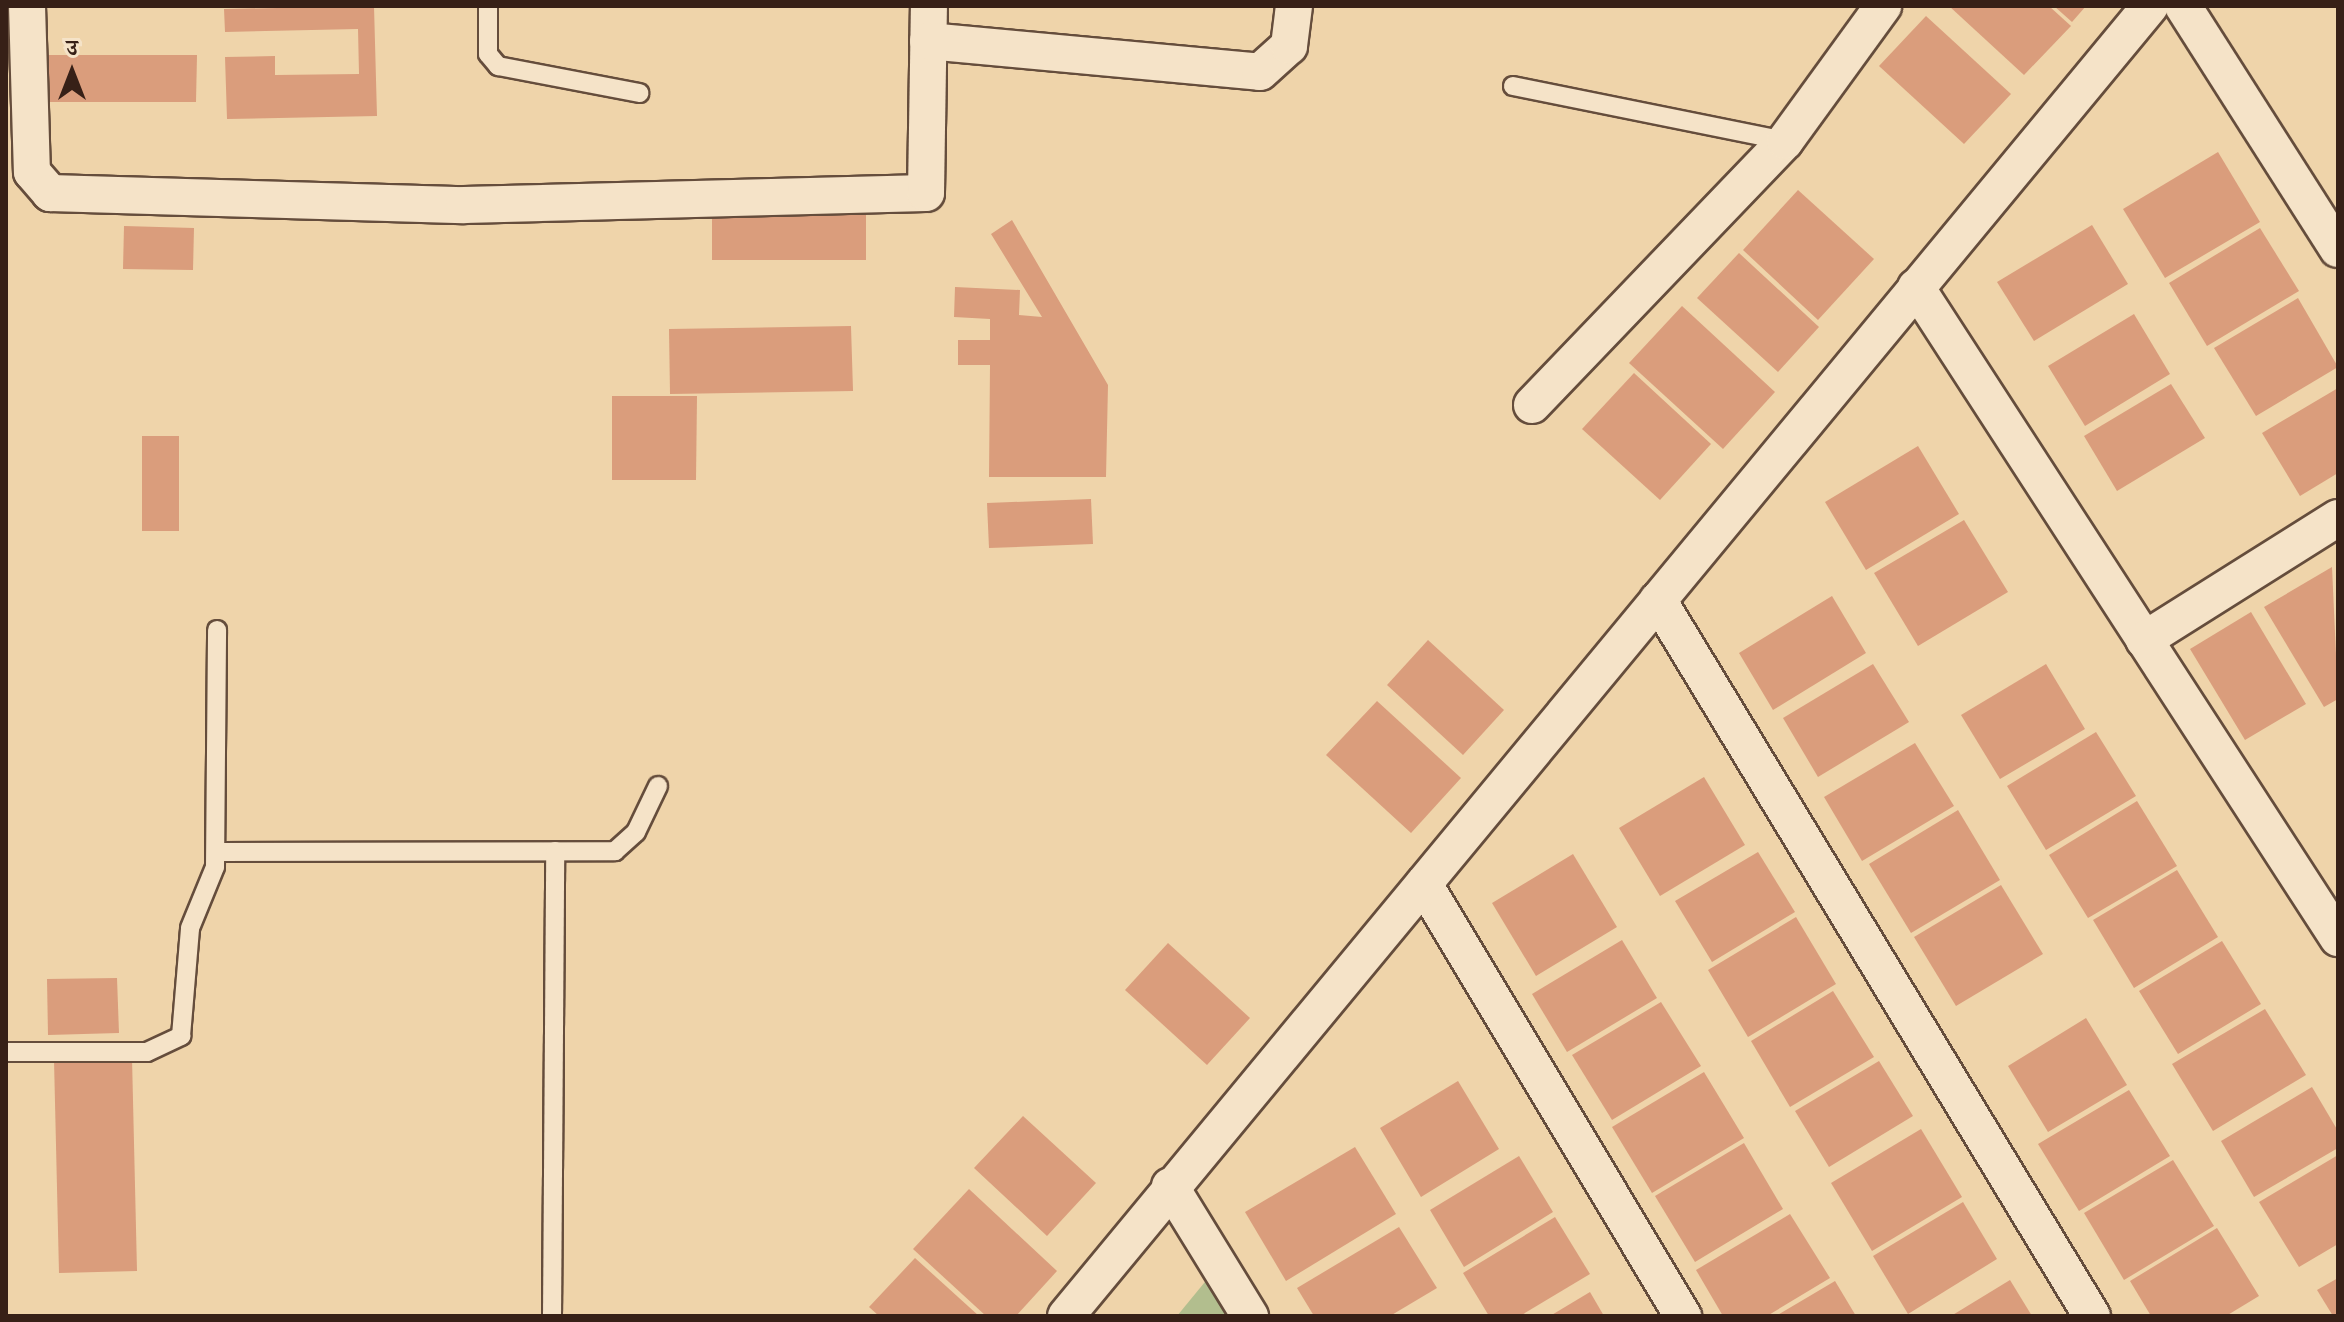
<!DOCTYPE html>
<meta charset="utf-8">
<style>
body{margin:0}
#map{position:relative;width:2344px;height:1322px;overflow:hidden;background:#efd4aa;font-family:"IM FELL Double Pica","Noto Serif Devanagari",serif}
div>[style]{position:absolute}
.green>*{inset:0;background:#b2be8e}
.building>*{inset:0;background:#da9d7c}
.roads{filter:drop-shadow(2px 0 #654d3c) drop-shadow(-2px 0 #654d3c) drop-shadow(0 2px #654d3c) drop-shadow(0 -2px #654d3c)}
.service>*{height:18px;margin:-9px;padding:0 9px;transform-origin:9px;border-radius:9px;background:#f5e3c8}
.minor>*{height:36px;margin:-18px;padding:0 18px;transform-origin:18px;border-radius:18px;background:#f5e3c8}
span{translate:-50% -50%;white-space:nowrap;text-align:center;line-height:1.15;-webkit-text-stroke:7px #f5e3c8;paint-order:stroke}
.frame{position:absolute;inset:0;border:8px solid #372017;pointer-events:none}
.north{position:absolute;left:32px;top:32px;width:80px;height:80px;-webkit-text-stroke:6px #f5e3c8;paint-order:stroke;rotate:0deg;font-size:22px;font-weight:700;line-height:32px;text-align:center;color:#372017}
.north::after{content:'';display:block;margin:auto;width:28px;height:36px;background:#372017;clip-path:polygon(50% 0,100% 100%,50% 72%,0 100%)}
</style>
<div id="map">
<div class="green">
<i style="clip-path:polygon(1209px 1277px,1231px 1316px,1177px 1316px)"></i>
</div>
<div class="building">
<i style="clip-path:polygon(374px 6px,377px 116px,227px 119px,225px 57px,275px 56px,275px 75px,359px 74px,358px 29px,225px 32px,224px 9px)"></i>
<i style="clip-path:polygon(1949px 6px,2049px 6px,2071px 26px,2024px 75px)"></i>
<i style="clip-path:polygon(2054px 6px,2086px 6px,2072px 22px)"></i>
<i style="clip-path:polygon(1926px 16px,2011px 94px,1964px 144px,1879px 66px)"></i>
<i style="clip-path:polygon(39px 55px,197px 55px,196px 102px,39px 102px)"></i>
<i style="clip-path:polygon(2218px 152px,2260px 222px,2165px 278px,2123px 209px)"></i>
<i style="clip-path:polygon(1798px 190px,1874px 259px,1818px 320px,1743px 250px)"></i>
<i style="clip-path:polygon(712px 209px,866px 209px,866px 260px,712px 260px)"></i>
<i style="clip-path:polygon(1012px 220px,1108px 385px,1106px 477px,989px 477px,990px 365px,958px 365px,958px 340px,990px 340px,990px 319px,954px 317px,955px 287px,1020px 290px,1019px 315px,1042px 317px,991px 234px)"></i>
<i style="clip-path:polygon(2092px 225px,2128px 284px,2034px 341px,1997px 282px)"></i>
<i style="clip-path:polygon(124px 226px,194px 228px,193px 270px,123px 269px)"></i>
<i style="clip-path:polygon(2260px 228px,2299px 291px,2207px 346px,2169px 283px)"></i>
<i style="clip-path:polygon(1739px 253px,1819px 327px,1778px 372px,1697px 298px)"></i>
<i style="clip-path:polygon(2298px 298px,2338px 367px,2256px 416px,2214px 348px)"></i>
<i style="clip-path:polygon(1682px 306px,1775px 392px,1723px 449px,1629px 363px)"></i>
<i style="clip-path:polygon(2134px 314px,2170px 374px,2085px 426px,2048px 366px)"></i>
<i style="clip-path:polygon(851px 326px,853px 391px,670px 394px,669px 329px)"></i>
<i style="clip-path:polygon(1634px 373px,1711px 444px,1660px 500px,1582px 429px)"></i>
<i style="clip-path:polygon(2171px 384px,2205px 438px,2117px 491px,2084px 436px)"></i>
<i style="clip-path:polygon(2338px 388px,2338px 473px,2300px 496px,2262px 433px)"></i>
<i style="clip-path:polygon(612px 396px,697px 396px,696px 480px,612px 480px)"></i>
<i style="clip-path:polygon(142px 436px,179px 436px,179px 531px,142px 531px)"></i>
<i style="clip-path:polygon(1918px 446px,1959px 514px,1866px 570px,1825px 502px)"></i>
<i style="clip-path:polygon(1091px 499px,1093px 544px,989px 548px,987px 503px)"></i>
<i style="clip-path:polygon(1964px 520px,2008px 592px,1918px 646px,1874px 573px)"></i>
<i style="clip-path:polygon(2332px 567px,2338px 699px,2324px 707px,2264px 607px)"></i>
<i style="clip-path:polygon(1832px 596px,1866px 653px,1773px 710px,1739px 653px)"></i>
<i style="clip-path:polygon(2251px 612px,2306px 704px,2245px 740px,2190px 649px)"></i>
<i style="clip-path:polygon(1428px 640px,1504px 710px,1463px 755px,1387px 685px)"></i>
<i style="clip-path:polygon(1873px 664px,1909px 722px,1818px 777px,1783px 718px)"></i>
<i style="clip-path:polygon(2046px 664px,2085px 729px,2000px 779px,1961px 715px)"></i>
<i style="clip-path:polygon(1377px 701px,1461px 778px,1411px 833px,1326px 755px)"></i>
<i style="clip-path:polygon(2096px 732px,2136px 796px,2046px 850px,2007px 786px)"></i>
<i style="clip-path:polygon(1915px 743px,1954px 806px,1862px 861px,1824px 797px)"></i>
<i style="clip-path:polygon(1704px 777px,1745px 845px,1660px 896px,1619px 828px)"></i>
<i style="clip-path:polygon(2137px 801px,2177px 866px,2088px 918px,2049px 855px)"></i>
<i style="clip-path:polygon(1958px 810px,2000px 880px,1911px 933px,1869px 864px)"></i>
<i style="clip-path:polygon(1758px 852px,1795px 912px,1712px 962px,1675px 901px)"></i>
<i style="clip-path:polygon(1573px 854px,1617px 927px,1536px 976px,1492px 903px)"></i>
<i style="clip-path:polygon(2177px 870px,2218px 937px,2134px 988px,2093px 920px)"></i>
<i style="clip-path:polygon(2001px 885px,2043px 954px,1956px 1006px,1914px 937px)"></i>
<i style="clip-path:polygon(1796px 917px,1836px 984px,1748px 1037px,1708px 970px)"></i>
<i style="clip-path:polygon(1622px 940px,1657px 998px,1567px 1052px,1532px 994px)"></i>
<i style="clip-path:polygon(2222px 941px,2261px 1004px,2178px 1054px,2139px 991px)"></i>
<i style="clip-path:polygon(1168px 943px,1250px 1018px,1207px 1065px,1125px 990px)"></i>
<i style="clip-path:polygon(117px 978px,119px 1033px,48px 1035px,47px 979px)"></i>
<i style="clip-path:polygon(1833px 991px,1874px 1057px,1790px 1107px,1751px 1041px)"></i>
<i style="clip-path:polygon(1661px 1002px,1701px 1066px,1612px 1120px,1572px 1055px)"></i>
<i style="clip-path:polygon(2265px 1009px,2306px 1075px,2213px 1131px,2172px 1064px)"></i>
<i style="clip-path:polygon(2086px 1018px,2127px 1085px,2048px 1132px,2008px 1066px)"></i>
<i style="clip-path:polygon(132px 1058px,137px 1271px,59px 1273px,54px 1060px)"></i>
<i style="clip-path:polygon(1879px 1061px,1913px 1116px,1829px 1167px,1795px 1111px)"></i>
<i style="clip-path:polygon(1704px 1072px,1744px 1138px,1652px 1193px,1612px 1127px)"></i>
<i style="clip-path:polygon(1458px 1081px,1499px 1149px,1421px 1197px,1380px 1128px)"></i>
<i style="clip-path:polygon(2312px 1087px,2338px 1131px,2338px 1148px,2254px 1197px,2221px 1141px)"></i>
<i style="clip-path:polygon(2129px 1090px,2170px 1156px,2079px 1211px,2038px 1144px)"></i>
<i style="clip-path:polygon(1023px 1116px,1096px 1183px,1047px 1236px,974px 1168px)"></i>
<i style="clip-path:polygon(1921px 1129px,1962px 1197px,1872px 1251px,1831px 1183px)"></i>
<i style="clip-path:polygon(1744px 1143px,1783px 1209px,1695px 1262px,1655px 1196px)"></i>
<i style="clip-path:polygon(1355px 1147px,1396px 1214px,1286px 1281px,1245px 1212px)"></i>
<i style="clip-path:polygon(2338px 1155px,2338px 1244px,2299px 1267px,2259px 1202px)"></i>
<i style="clip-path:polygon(1519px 1156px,1553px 1212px,1464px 1267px,1430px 1210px)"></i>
<i style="clip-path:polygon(2173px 1160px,2214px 1226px,2124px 1280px,2084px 1213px)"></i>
<i style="clip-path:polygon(969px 1189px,1057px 1271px,1016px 1316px,986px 1316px,913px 1249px)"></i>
<i style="clip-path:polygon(1963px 1202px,1997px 1259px,1908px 1314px,1873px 1256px)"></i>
<i style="clip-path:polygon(1790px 1214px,1830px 1278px,1767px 1316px,1723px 1316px,1696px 1270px)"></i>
<i style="clip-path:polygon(1555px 1217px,1590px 1274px,1520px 1316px,1489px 1316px,1463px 1273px)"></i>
<i style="clip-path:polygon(1399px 1227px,1437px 1288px,1390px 1316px,1314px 1316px,1297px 1288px)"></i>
<i style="clip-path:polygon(2217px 1228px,2259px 1296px,2226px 1316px,2151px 1316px,2130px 1281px)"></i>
<i style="clip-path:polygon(915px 1258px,979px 1316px,879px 1316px,869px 1307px)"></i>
<i style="clip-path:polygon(2338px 1278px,2338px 1316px,2333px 1316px,2317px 1290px)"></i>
<i style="clip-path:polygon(2010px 1280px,2032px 1316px,1951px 1316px)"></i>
<i style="clip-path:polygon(1835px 1281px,1856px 1316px,1776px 1316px)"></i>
<i style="clip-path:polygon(1590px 1292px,1604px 1316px,1550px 1316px)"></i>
</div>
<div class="roads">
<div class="service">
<i style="left:488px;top:6px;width:48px;rotate:90deg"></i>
<i style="left:488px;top:54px;width:16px;rotate:50deg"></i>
<i style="left:498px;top:66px;width:144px;rotate:10.8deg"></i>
<i style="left:1513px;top:86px;width:278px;rotate:11.4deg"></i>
<i style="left:216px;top:852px;width:399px;rotate:-0.1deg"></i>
<i style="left:615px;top:851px;width:28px;rotate:-42deg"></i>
<i style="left:636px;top:832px;width:51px;rotate:-64.4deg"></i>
<i style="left:6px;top:1052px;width:141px"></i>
<i style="left:147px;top:1052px;width:38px;rotate:-25deg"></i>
<i style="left:181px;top:1036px;width:108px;rotate:-85.2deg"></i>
<i style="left:190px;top:928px;width:66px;rotate:-67.7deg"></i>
<i style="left:215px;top:867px;width:237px;rotate:-89.5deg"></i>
<i style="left:552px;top:1316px;width:465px;rotate:-89.6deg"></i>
</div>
<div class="minor">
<i style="left:27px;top:6px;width:166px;rotate:88.3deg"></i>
<i style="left:32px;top:172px;width:28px;rotate:49deg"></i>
<i style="left:50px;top:193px;width:414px;rotate:1.7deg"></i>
<i style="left:464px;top:205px;width:462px;rotate:-1.5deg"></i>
<i style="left:926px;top:193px;width:187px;rotate:-89.1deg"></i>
<i style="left:2183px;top:6px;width:288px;rotate:57.5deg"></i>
<i style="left:928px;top:41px;width:333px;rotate:5.3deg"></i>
<i style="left:1260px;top:72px;width:39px;rotate:-42deg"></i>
<i style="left:1289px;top:46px;width:40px;rotate:-82.9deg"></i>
<i style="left:1916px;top:287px;width:776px;rotate:57.05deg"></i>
<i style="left:1532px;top:405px;width:366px;rotate:-46.2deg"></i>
<i style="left:1785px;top:141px;width:167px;rotate:-54deg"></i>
<i style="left:1658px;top:600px;width:837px;rotate:58.78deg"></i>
<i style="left:2144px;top:640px;width:229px;rotate:-32.2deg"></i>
<i style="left:1424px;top:884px;width:504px;rotate:59.06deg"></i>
<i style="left:1170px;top:1186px;width:153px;rotate:58.4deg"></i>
<i style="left:1066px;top:1316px;width:1700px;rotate:-50.39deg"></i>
</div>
</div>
<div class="frame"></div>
<div class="north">उ</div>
</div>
